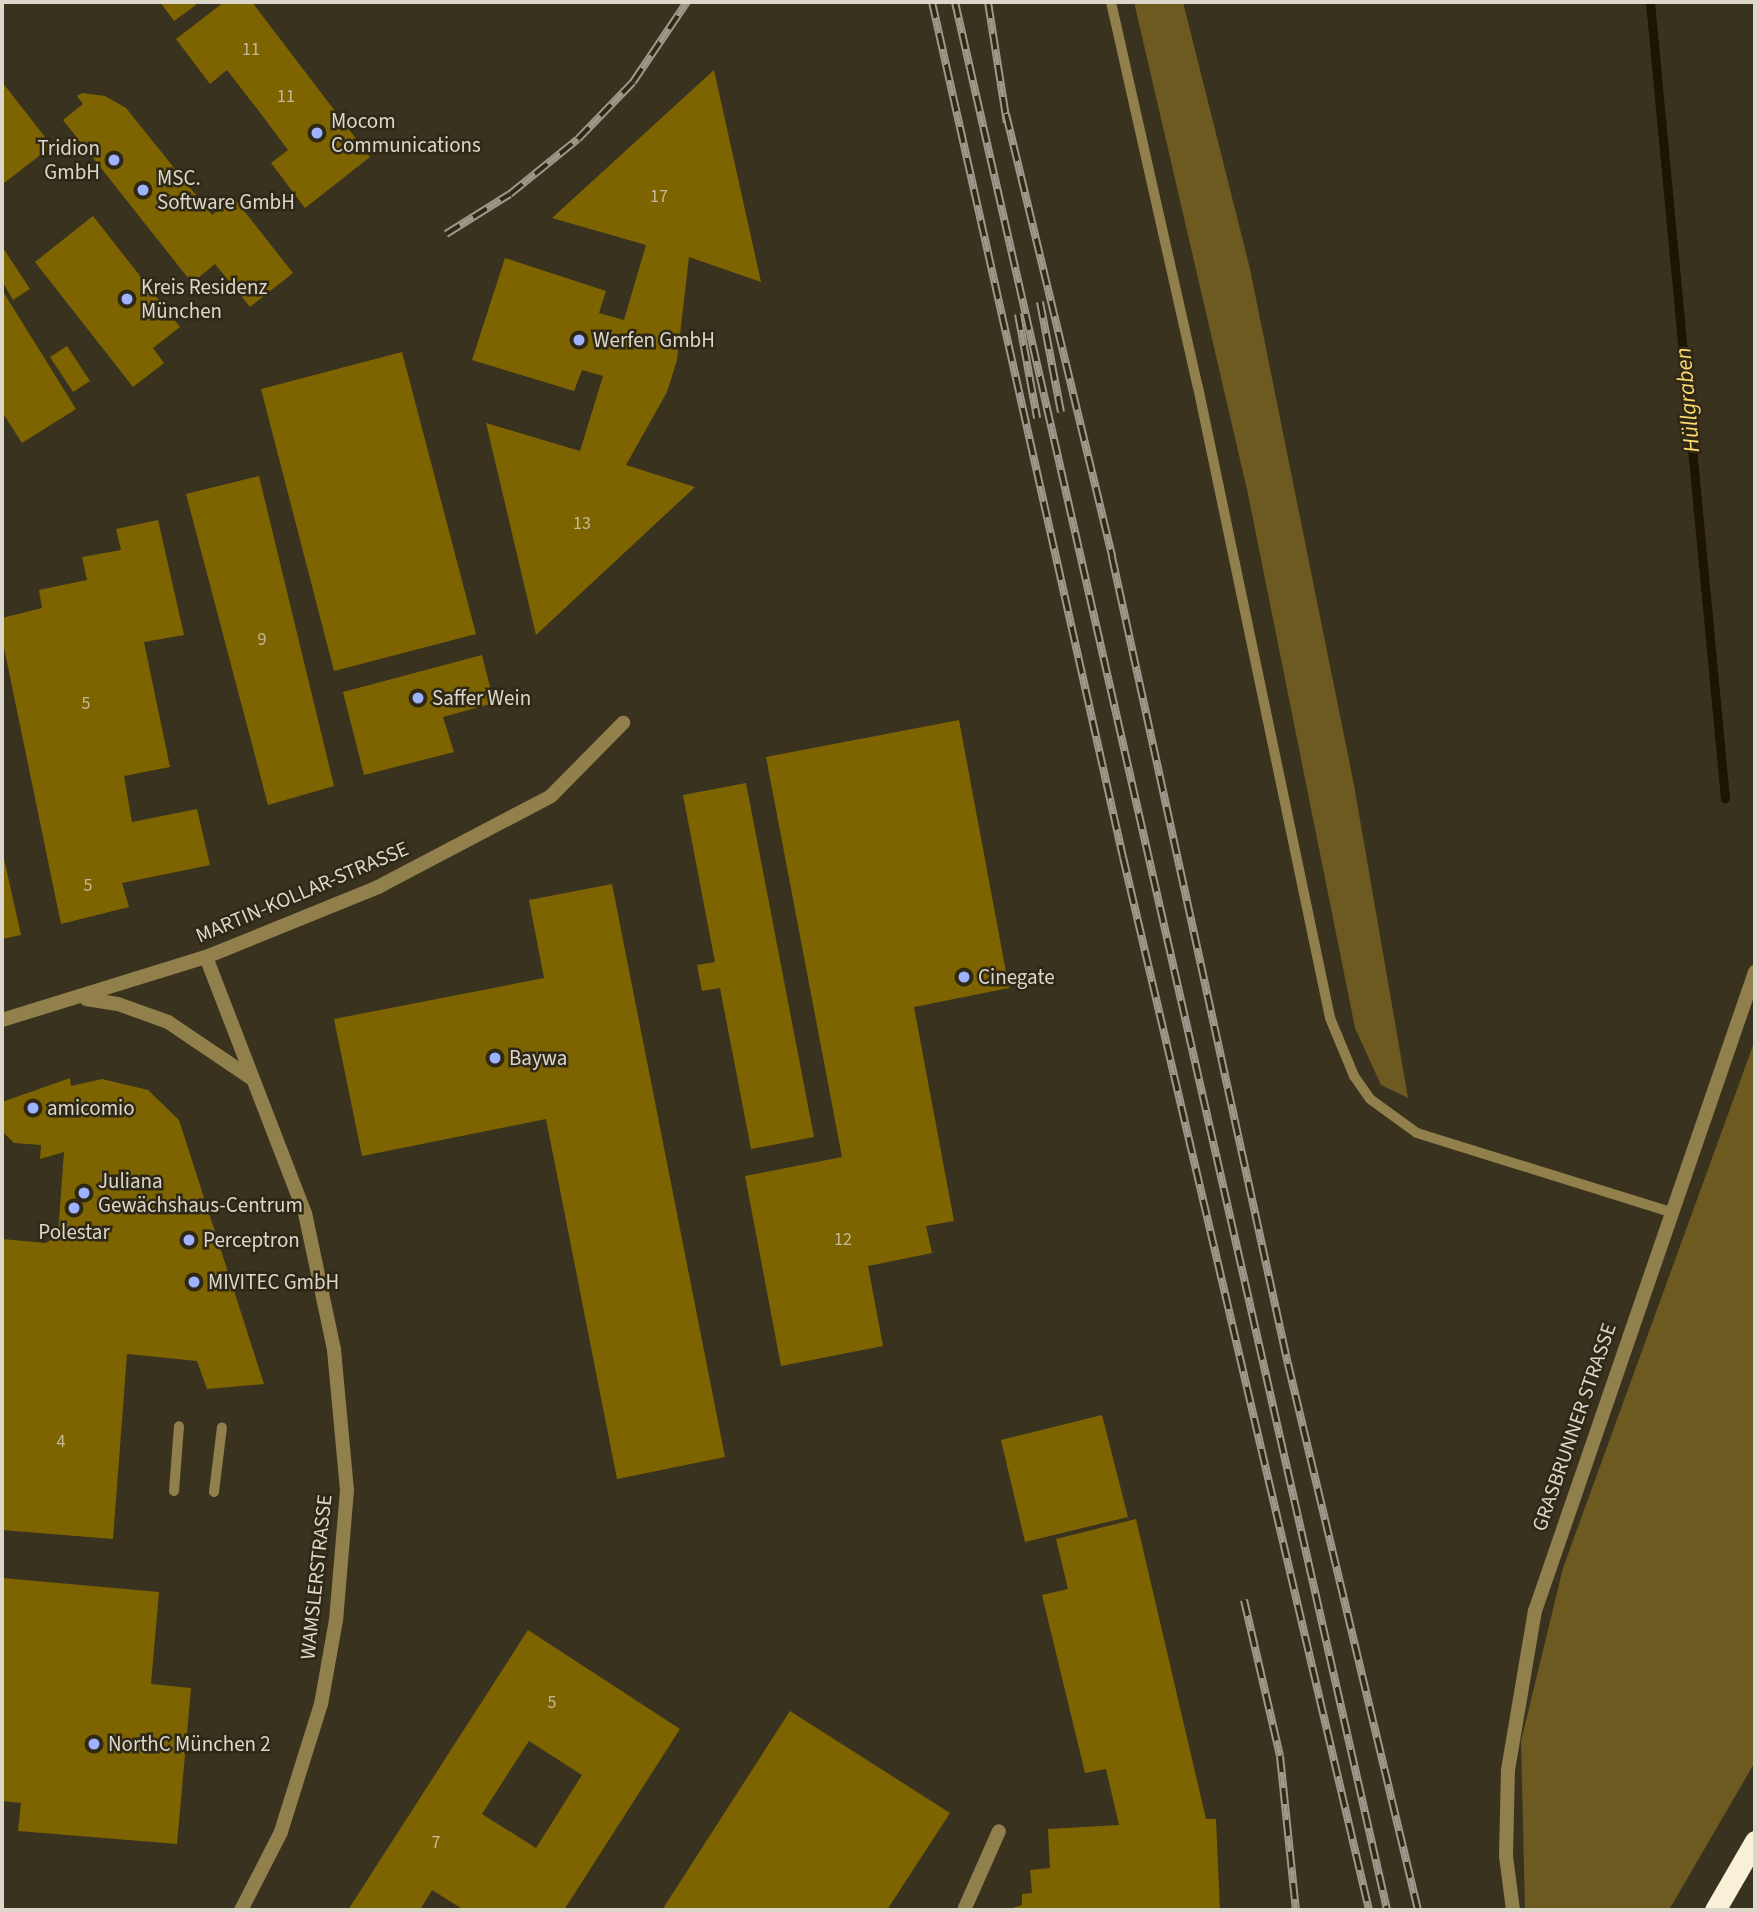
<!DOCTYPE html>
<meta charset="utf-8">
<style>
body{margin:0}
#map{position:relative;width:1757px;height:1912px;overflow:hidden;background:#39321f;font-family:"Source Sans 3",sans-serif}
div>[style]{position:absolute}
.green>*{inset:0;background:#6c5a20}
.stream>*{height:9px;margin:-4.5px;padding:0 4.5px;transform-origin:4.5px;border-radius:4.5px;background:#1d1500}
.building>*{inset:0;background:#7e6400}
.service>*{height:10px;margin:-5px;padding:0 5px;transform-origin:5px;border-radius:5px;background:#92804c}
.minor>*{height:14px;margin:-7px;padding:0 7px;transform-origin:7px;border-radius:7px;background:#92804c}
.tertiary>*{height:14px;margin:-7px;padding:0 7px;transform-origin:7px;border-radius:7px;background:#92804c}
.motorway>*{height:21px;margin:-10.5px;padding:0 10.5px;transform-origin:10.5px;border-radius:10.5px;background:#f8f0d7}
.rail>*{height:8px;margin-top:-4px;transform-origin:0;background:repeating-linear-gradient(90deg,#2f2816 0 16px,#9d9889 0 32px);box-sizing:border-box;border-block:2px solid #9d9889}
.dots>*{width:19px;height:19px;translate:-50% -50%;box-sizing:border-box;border:4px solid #2f2816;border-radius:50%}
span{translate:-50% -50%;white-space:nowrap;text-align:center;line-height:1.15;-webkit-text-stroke:5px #2f2816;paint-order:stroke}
.number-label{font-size:18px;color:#c4ba98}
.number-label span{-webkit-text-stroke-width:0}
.poi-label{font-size:21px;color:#dbd7cb}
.left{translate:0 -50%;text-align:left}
.right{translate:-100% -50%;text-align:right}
.street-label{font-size:21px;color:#dbd7cb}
.water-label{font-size:23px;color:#ffdb6c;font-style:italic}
.frame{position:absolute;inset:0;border:4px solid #dbd7cb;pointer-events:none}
</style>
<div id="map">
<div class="green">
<i style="clip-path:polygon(1134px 2px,1183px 2px,1250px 269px,1354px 785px,1408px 1098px,1381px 1085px,1355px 1028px,1248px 494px)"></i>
<i style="clip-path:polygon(1755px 1040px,1755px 1762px,1669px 1910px,1525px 1910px,1521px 1741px,1563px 1568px)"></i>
</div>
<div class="stream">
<i style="left:1650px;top:2px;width:800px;rotate:84.62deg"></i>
</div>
<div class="building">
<i style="clip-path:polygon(160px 2px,194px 2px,196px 5px,174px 21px)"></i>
<i style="clip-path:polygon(224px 2px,252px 2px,370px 157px,305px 208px,271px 163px,288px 150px,258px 110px,227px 70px,210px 84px,176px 39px)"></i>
<i style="clip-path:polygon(714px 70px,761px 282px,689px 257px,677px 360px,667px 392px,626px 465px,695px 487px,536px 635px,486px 423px,580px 451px,603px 376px,582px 370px,574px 391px,472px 360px,505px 258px,606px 291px,599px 313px,624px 320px,646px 245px,552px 218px)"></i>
<i style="clip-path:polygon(2px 82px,52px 146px,4px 183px,2px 179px)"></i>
<i style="clip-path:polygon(82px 93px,105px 96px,126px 108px,212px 215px,234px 198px,293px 273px,250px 307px,215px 264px,192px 283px,63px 120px,83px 104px,77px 96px)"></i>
<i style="clip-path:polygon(93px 216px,180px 327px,153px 348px,164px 363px,133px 387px,35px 262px)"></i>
<i style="clip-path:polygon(3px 248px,30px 289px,13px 300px,2px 281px)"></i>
<i style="clip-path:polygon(2px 290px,76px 409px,22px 443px,2px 412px)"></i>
<i style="clip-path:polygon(67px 346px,90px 381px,73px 392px,50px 357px)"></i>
<i style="clip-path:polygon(402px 352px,476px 634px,334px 671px,261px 389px)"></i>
<i style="clip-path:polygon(259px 476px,334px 786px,268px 805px,186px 494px)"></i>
<i style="clip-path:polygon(158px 520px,184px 635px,144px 642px,170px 767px,124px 776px,132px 822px,197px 809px,210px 865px,122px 883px,129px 907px,61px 924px,2px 638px,2px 618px,42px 608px,39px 590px,87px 580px,82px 557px,121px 550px,116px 529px)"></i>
<i style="clip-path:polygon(482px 655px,494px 703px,443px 717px,454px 752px,364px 775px,343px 692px)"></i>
<i style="clip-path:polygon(959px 720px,1009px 988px,914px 1007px,954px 1221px,926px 1226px,932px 1253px,868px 1266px,883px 1346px,781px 1366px,745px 1176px,842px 1157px,766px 757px)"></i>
<i style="clip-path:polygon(746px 783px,814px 1137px,751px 1149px,720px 988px,702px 991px,697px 965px,715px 962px,683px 795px)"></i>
<i style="clip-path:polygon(2px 850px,21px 935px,2px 939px)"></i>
<i style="clip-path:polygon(612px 884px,725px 1457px,617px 1479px,546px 1119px,362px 1156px,334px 1019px,544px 978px,529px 900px)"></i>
<i style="clip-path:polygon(70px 1078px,71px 1086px,102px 1079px,148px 1090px,179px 1120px,264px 1384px,207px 1389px,197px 1361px,127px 1354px,113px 1539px,2px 1530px,2px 1239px,46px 1243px,58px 1235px,64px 1152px,40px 1159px,41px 1145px,14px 1143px,2px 1131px,2px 1102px)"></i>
<i style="clip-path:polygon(1102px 1415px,1128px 1517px,1025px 1542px,1001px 1440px)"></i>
<i style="clip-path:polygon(1136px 1519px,1206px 1819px,1216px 1819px,1220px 1910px,1006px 1910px,1022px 1905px,1022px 1894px,1032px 1893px,1030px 1870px,1050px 1868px,1048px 1829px,1119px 1825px,1106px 1769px,1085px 1773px,1042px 1595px,1068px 1589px,1056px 1539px)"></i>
<i style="clip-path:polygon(2px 1578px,159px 1592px,151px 1684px,191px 1688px,177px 1844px,18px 1831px,21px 1803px,2px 1801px)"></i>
<i style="clip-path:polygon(evenodd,528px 1630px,680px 1729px,564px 1910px,464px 1910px,432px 1890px,420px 1910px,348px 1910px,528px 1630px,529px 1741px,582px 1775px,536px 1848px,482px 1814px,529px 1741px)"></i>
<i style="clip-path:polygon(790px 1711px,950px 1813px,887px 1910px,662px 1910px)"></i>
</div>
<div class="service">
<i style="left:1111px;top:2px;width:395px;rotate:77.3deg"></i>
<i style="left:1198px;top:387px;width:645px;rotate:78.18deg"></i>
<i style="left:1330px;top:1018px;width:63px;rotate:67.5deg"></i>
<i style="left:1354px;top:1076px;width:28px;rotate:55deg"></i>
<i style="left:1370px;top:1099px;width:58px;rotate:35.9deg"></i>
<i style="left:1417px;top:1133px;width:266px;rotate:17.3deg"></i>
<i style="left:174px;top:1491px;width:65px;rotate:-85.6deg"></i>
<i style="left:214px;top:1492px;width:65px;rotate:-83deg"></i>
</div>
<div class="minor">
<i style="left:206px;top:957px;width:274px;rotate:68.9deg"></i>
<i style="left:305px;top:1213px;width:140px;rotate:78deg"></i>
<i style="left:334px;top:1350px;width:141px;rotate:84.7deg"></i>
<i style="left:347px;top:1490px;width:130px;rotate:94.8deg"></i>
<i style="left:336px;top:1620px;width:85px;rotate:100.1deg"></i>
<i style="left:321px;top:1704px;width:134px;rotate:107.4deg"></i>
<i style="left:281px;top:1832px;width:88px;rotate:117.1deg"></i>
<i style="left:86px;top:999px;width:32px;rotate:9deg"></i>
<i style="left:118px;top:1004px;width:53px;rotate:19.8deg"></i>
<i style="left:168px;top:1022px;width:100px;rotate:34deg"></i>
<i style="left:2px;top:1020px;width:214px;rotate:-17.2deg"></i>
<i style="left:206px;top:957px;width:186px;rotate:-22.1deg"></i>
<i style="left:378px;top:887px;width:195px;rotate:-27.7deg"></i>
<i style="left:551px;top:796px;width:103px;rotate:-45.4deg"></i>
<i style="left:964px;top:1910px;width:86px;rotate:-66.1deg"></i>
</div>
<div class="tertiary">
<i style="left:1513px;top:1910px;width:54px;rotate:-97.4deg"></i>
<i style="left:1506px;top:1856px;width:86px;rotate:-88.7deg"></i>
<i style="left:1508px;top:1770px;width:161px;rotate:-80.4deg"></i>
<i style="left:1535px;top:1611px;width:676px;rotate:-71deg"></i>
</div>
<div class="motorway">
<i style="left:1715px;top:1910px;width:80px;rotate:-59.9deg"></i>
</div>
<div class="rail">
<i style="left:932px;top:2px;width:876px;rotate:77.41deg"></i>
<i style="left:1123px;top:857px;width:1081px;rotate:76.85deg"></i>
<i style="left:955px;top:2px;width:1956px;rotate:77.24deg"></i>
<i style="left:988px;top:2px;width:122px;rotate:81.1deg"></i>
<i style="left:1006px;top:114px;width:456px;rotate:76.5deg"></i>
<i style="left:1112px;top:557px;width:826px;rotate:77.7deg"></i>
<i style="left:1288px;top:1364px;width:561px;rotate:76.61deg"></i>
<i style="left:446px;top:234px;width:75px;rotate:-32deg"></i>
<i style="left:510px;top:194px;width:87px;rotate:-39deg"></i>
<i style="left:578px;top:139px;width:79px;rotate:-46deg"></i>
<i style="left:633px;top:82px;width:97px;rotate:-56deg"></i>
<i style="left:1040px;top:302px;width:112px;rotate:79.2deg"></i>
<i style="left:1018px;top:314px;width:106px;rotate:79.6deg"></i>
<i style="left:1244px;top:1600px;width:160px;rotate:77deg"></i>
<i style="left:1280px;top:1756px;width:155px;rotate:84.1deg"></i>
</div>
<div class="dots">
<i style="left:317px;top:133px;background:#9eb3fd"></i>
<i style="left:114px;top:160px;background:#9eb3fd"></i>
<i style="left:143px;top:190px;background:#9eb3fd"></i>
<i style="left:127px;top:299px;background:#9eb3fd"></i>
<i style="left:579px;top:340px;background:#9eb3fd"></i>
<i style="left:418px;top:698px;background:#9eb3fd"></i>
<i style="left:964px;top:977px;background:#9eb3fd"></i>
<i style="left:495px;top:1058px;background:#9eb3fd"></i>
<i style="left:33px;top:1108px;background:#9eb3fd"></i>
<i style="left:84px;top:1193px;background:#9eb3fd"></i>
<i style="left:74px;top:1208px;background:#9eb3fd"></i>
<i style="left:189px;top:1240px;background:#9eb3fd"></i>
<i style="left:194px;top:1282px;background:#9eb3fd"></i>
<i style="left:94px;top:1744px;background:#9eb3fd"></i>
</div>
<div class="number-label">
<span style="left:251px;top:50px">11</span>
<span style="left:286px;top:97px">11</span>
<span style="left:659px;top:197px">17</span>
<span style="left:582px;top:524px">13</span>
<span style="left:262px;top:640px">9</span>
<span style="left:86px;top:704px">5</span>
<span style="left:88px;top:886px">5</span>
<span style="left:843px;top:1240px">12</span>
<span style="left:61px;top:1442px">4</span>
<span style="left:552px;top:1703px">5</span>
<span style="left:436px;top:1843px">7</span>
</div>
<div class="poi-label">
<span class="left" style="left:331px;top:133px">Mocom<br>Communications</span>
<span class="right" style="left:100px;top:160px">Tridion<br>GmbH</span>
<span class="left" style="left:157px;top:190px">MSC.<br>Software GmbH</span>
<span class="left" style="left:141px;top:299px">Kreis Residenz<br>München</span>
<span class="left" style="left:593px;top:340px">Werfen GmbH</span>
<span class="left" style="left:432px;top:698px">Saffer Wein</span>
<span class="left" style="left:978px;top:977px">Cinegate</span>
<span class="left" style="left:509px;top:1058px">Baywa</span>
<span class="left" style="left:47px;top:1108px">amicomio</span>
<span class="left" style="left:98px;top:1193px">Juliana<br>Gewächshaus-Centrum</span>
<span style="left:74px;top:1232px">Polestar</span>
<span class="left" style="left:203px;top:1240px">Perceptron</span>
<span class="left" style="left:208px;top:1282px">MIVITEC GmbH</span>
<span class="left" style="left:108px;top:1744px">NorthC München 2</span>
</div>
<div class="street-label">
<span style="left:302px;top:892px;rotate:-23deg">MARTIN-KOLLAR-STRASSE</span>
<span style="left:1574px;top:1427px;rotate:-71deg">GRASBRUNNER STRASSE</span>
<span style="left:316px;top:1577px;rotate:-84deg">WAMSLERSTRASSE</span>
</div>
<div class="water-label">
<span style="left:1688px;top:400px;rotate:-95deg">Hüllgraben</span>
</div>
<div class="frame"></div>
</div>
